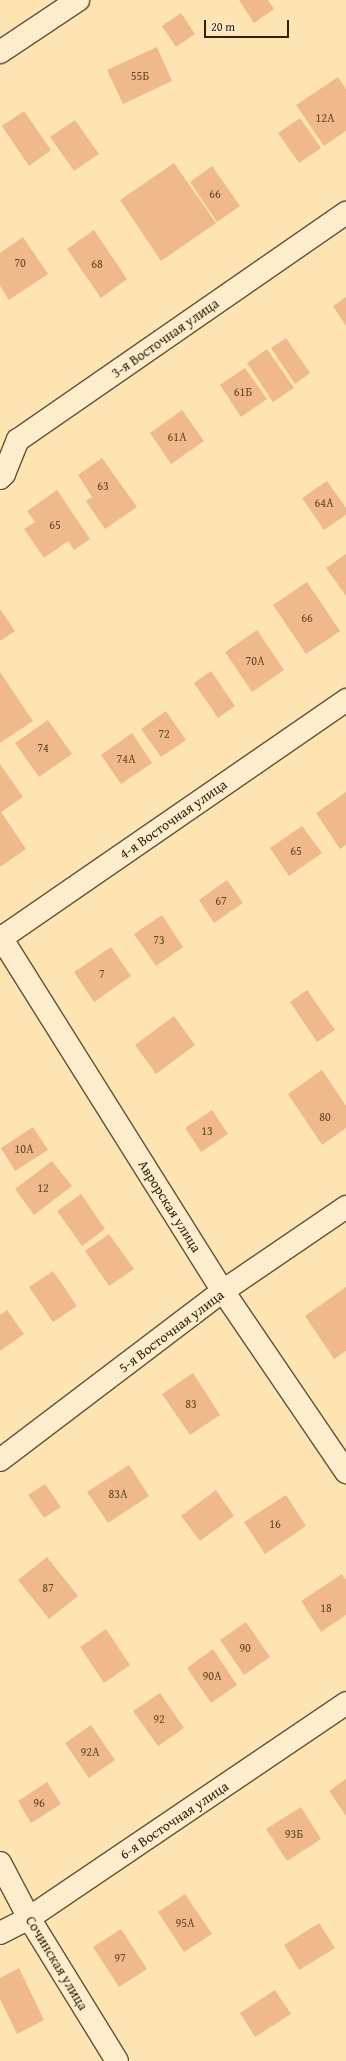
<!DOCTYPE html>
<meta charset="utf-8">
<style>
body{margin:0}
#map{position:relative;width:346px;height:2061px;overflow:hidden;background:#fde4b2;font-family:"Gentium Book Plus",serif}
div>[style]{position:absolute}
.building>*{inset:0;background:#f0b98c}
.roads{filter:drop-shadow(1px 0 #655233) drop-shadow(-1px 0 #655233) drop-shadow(0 1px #655233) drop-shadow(0 -1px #655233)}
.street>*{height:22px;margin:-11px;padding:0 11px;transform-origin:11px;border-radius:11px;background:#feedcd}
span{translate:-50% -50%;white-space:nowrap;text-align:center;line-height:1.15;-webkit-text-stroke:4px #feedcd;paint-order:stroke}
.number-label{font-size:12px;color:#62472a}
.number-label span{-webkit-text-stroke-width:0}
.street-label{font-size:14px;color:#322109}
.scale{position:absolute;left:204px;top:20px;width:85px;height:18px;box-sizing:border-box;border:2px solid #322109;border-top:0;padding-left:5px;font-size:12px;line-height:14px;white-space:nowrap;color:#322109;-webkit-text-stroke:3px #feedcd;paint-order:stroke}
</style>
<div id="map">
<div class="building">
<i style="clip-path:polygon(239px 0,268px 0,274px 9px,254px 23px)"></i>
<i style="clip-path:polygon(181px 13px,195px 34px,176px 47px,162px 26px)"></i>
<i style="clip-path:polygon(157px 47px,172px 81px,123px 104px,107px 70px)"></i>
<i style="clip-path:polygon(338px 77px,346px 89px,346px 131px,324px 146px,296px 105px)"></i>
<i style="clip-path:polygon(24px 111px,51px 150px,29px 166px,2px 126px)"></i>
<i style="clip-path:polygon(300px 118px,321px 148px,299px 163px,278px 133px)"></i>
<i style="clip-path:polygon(75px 120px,99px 154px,74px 171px,50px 137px)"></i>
<i style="clip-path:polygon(174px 163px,216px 223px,161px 261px,120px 200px)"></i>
<i style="clip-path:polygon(212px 166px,240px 206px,217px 222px,190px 182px)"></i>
<i style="clip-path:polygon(94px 230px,127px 279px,101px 298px,67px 249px)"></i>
<i style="clip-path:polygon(23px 237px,48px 274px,9px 300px,0 286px,0 253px)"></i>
<i style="clip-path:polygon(346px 297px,346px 326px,333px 306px)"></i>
<i style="clip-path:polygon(286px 338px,310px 373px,295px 384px,271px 348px)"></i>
<i style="clip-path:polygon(267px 349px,294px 388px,273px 402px,247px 363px)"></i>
<i style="clip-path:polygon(245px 368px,267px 399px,241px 417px,220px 385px)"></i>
<i style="clip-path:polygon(182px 410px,204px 441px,171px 464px,150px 433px)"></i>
<i style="clip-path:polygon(102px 458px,137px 507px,105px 529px,86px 501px,92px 497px,78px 475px)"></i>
<i style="clip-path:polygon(327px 481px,346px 508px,346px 515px,324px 530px,302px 498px)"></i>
<i style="clip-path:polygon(57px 490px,90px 539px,74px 550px,68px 541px,44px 558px,24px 529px,35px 522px,27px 511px)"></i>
<i style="clip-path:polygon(346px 554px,346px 596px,326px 568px)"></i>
<i style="clip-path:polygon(307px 582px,340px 631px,306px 654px,273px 605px)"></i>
<i style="clip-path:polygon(0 609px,15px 631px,0 641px)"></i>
<i style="clip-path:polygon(257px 630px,284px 670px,252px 692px,225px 652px)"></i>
<i style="clip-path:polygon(211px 671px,235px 706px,218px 718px,194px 683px)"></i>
<i style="clip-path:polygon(0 672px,33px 721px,0 743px)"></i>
<i style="clip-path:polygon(166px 711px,186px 740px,161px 757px,141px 729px)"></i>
<i style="clip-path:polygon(48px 720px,72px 754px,39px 777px,15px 743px)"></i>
<i style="clip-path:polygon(132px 733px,152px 763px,121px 784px,101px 755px)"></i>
<i style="clip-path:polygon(0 764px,23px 797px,1px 812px,26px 849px,0 867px)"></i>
<i style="clip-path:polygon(346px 792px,346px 845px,340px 849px,316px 813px)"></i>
<i style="clip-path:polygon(302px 826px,322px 853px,289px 876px,270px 848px)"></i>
<i style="clip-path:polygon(227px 880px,243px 903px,214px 923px,199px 900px)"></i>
<i style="clip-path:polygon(162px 915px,183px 947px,156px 966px,134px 934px)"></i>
<i style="clip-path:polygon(111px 947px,131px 976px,94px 1002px,74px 972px)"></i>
<i style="clip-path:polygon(307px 990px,335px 1030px,317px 1042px,290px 1002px)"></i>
<i style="clip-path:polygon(174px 1016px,195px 1045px,156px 1074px,135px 1045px)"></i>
<i style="clip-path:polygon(322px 1070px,346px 1106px,346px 1128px,322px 1145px,288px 1094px)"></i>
<i style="clip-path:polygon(212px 1110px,228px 1134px,201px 1152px,185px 1128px)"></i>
<i style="clip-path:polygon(33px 1127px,48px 1150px,15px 1171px,1px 1148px)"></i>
<i style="clip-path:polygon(52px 1161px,72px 1186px,34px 1215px,15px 1189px)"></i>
<i style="clip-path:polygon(81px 1194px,105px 1229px,82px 1246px,57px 1211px)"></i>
<i style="clip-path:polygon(109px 1234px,134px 1269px,109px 1286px,85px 1251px)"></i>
<i style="clip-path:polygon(53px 1271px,77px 1306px,53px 1322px,29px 1287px)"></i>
<i style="clip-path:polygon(346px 1287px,346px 1351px,334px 1359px,305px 1316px)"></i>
<i style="clip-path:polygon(7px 1310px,24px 1334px,0 1351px,0 1315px)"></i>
<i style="clip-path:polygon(193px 1373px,220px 1415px,190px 1435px,162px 1394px)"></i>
<i style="clip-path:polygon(129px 1465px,149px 1496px,108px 1523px,87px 1492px)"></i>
<i style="clip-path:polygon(45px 1484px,61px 1507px,44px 1518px,28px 1495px)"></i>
<i style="clip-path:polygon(216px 1490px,234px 1516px,200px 1541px,181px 1516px)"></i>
<i style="clip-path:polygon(286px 1495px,306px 1526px,265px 1554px,244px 1522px)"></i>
<i style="clip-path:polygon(47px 1557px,78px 1596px,49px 1619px,18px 1580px)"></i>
<i style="clip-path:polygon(342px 1574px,346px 1580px,346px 1615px,321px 1632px,301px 1601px)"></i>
<i style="clip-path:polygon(246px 1622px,270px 1657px,244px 1675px,220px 1640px)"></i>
<i style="clip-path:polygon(106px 1629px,130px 1665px,104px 1683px,80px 1647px)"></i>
<i style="clip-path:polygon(213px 1649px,237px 1685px,211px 1703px,187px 1668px)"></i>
<i style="clip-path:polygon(160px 1693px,184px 1728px,158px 1746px,133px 1711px)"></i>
<i style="clip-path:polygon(91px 1725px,115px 1760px,89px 1778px,65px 1743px)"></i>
<i style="clip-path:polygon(346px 1779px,346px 1816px,329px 1791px)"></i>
<i style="clip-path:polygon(47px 1782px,61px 1804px,31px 1823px,18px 1801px)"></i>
<i style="clip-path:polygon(301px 1807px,321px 1839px,287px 1861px,266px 1829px)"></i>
<i style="clip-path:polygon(185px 1894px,212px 1934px,184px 1952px,158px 1912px)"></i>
<i style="clip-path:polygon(319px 1923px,335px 1948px,299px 1970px,284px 1945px)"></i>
<i style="clip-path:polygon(121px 1929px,147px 1969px,119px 1987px,93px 1947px)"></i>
<i style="clip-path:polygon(19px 1968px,44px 2020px,17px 2034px,0 1999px,0 1978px)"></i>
<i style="clip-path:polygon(275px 1990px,291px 2014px,255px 2037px,240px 2013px)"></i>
</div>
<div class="roads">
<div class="street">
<i style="left:0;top:52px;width:94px;rotate:-33.7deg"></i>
<i style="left:0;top:478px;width:6px;rotate:-45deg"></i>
<i style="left:4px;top:474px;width:37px;rotate:-68deg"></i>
<i style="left:18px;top:440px;width:399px;rotate:-34.7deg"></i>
<i style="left:0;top:936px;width:419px;rotate:57.9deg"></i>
<i style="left:223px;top:1291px;width:219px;rotate:55.8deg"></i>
<i style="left:0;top:939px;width:421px;rotate:-34.6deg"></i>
<i style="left:0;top:1460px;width:280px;rotate:-37.2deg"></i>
<i style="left:223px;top:1291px;width:149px;rotate:-34.3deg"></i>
<i style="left:0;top:1863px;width:62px;rotate:62.2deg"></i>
<i style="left:29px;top:1918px;width:168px;rotate:58.4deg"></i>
<i style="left:0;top:1933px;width:33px;rotate:-27deg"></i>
<i style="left:29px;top:1918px;width:383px;rotate:-34.1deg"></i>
</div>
</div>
<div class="number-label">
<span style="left:140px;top:76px">55Б</span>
<span style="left:325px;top:118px">12А</span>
<span style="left:215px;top:194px">66</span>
<span style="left:20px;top:263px">70</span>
<span style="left:97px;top:264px">68</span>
<span style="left:243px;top:392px">61Б</span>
<span style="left:177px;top:437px">61А</span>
<span style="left:103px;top:486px">63</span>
<span style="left:324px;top:503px">64А</span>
<span style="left:55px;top:525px">65</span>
<span style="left:307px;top:618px">66</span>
<span style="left:255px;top:661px">70А</span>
<span style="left:164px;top:734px">72</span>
<span style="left:43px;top:748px">74</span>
<span style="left:126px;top:759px">74А</span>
<span style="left:296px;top:851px">65</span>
<span style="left:221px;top:901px">67</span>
<span style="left:159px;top:940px">73</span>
<span style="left:102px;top:974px">7</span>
<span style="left:325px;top:1117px">80</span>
<span style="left:207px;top:1131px">13</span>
<span style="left:24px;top:1149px">10А</span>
<span style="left:43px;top:1188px">12</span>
<span style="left:191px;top:1404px">83</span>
<span style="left:118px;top:1494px">83А</span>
<span style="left:275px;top:1524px">16</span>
<span style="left:48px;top:1588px">87</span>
<span style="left:326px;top:1608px">18</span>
<span style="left:245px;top:1648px">90</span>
<span style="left:212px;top:1676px">90А</span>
<span style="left:159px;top:1719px">92</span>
<span style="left:90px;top:1752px">92А</span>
<span style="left:39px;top:1803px">96</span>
<span style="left:294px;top:1834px">93Б</span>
<span style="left:185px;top:1923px">95А</span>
<span style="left:120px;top:1958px">97</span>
</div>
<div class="street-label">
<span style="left:165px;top:338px;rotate:-35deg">3-я Восточная улица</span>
<span style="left:173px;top:819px;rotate:-35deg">4-я Восточная улица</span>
<span style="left:170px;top:1206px;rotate:58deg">Аврорская улица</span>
<span style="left:171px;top:1331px;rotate:-37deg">5-я Восточная улица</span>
<span style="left:174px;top:1820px;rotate:-34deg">6-я Восточная улица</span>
<span style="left:57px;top:1963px;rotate:59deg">Сочинская улица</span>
</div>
<div class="scale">20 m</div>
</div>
